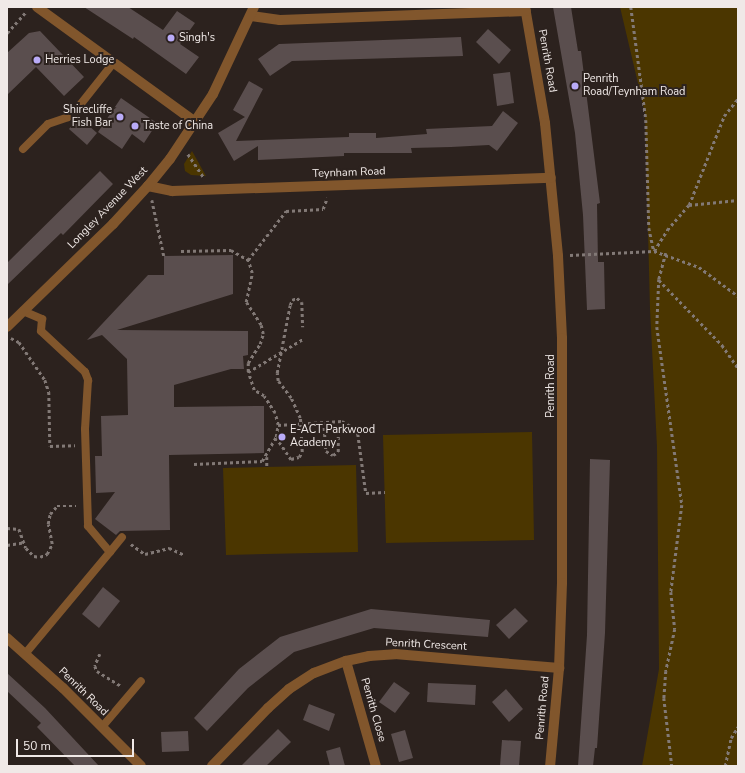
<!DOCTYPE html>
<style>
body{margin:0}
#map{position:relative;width:745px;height:773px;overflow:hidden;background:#2c221e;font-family:"Nunito Sans",sans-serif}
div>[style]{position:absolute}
.green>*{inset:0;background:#4b3600}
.building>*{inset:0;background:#5a4e4e}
.path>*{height:2.5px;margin-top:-1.25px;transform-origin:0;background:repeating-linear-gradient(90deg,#827976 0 3px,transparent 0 6px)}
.service>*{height:8px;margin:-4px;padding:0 4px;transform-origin:4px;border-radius:4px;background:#81562c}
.minor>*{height:10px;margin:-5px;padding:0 5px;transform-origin:5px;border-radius:5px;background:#81562c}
.dots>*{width:11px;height:11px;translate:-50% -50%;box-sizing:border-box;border:2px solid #2c221e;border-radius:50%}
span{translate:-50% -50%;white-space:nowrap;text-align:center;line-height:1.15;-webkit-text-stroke:4px #2c221e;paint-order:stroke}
.poi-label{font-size:11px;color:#f0e9e7}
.left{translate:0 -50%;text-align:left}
.right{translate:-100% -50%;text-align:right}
.street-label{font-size:11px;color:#f0e9e7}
.frame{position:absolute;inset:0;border:8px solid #f0e9e7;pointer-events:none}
.scale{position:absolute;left:16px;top:739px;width:118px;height:18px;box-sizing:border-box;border:2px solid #f0e9e7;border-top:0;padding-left:5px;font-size:12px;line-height:14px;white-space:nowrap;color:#f0e9e7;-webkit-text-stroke:3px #2c221e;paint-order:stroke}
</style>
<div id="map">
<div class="green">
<i style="clip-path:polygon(620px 7px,738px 7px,738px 766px,642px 766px,659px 669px,657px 447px,650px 309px,645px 113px)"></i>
<i style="clip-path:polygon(192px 151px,206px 176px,191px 175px,185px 171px,184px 164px)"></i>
<i style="clip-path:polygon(532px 432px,534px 540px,386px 543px,383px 435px)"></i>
<i style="clip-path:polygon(356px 465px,358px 552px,226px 555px,223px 468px)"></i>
</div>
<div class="building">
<i style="clip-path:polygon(84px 7px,128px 7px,163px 30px,177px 11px,195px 23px,180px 44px,199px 57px,186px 74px,134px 37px,133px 39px)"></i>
<i style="clip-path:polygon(553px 7px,571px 7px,578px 51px,581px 51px,600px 203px,597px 204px,598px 262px,604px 262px,605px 309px,587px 310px,583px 215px,575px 133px)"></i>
<i style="clip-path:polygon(488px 29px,511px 50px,499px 64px,476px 42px)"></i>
<i style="clip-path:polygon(40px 31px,84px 77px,64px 96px,36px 67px,7px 95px,7px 53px,29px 33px)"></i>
<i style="clip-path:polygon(461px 37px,463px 56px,292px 61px,270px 76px,258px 59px,279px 44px)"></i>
<i style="clip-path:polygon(510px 72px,514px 103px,497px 106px,493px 74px)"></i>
<i style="clip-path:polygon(249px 81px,263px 89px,236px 141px,349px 137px,349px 133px,376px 133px,376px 138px,427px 134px,426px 129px,492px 126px,503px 111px,518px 123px,497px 151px,489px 145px,451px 147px,411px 148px,412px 153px,344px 153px,344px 156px,258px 160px,258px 146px,234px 161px,218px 133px,245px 117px,233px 110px)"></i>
<i style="clip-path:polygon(121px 98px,157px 123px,144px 143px,132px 134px,122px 149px,98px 132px)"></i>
<i style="clip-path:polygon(79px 117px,97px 133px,87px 145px,69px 129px)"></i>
<i style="clip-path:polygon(100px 171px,113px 184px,63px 235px,61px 233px,7px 285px,7px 263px)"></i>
<i style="clip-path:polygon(233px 255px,233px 294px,117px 330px,248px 331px,248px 355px,243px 356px,244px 369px,231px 369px,174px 385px,174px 407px,264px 406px,264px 453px,169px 455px,170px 530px,120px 531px,116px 535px,95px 519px,115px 492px,96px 493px,95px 456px,102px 456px,101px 416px,128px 415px,127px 359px,102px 335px,87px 340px,148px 275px,164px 275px,164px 256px)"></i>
<i style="clip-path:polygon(590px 459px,610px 460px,605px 633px,597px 748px,595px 748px,593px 766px,578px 766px,587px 635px)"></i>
<i style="clip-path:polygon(103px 587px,120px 601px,99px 628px,82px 614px)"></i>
<i style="clip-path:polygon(515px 608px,528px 621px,509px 639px,496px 625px)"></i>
<i style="clip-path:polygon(371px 609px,490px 620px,488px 637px,374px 628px,294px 652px,248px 688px,207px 731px,194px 718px,239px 669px,280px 637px)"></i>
<i style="clip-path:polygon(7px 673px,45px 708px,99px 766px,75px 766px,37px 727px,41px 723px,7px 691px)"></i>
<i style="clip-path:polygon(394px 682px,410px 693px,395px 713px,379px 702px)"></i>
<i style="clip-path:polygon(428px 683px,476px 685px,475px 705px,427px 702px)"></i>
<i style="clip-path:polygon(506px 689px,523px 709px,509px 722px,492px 702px)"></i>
<i style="clip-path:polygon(309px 704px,335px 714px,329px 731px,303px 720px)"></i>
<i style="clip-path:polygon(278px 729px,291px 742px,266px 766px,241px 766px)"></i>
<i style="clip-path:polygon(405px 730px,413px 758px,399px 762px,391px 734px)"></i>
<i style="clip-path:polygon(188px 731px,189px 751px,162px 752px,161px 732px)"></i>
<i style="clip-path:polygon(502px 740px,521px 741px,519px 766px,500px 766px)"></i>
<i style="clip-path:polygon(340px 747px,345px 766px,330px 766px,326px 751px)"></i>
</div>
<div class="path">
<i style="left:631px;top:7px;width:114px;rotate:82.4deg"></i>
<i style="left:646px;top:120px;width:108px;rotate:88.4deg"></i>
<i style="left:649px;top:228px;width:24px;rotate:78deg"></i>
<i style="left:654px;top:251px;width:48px;rotate:19.6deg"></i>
<i style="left:699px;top:267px;width:49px;rotate:36.6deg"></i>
<i style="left:7px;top:33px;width:28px;rotate:-48deg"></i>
<i style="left:188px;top:154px;width:29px;rotate:56deg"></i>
<i style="left:152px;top:200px;width:57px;rotate:77.9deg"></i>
<i style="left:689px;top:205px;width:49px;rotate:-5.8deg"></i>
<i style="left:181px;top:251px;width:50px;rotate:-1.1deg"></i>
<i style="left:231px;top:250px;width:20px;rotate:30deg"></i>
<i style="left:248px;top:260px;width:62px;rotate:-52.2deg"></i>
<i style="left:286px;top:211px;width:37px;rotate:-3deg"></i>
<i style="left:323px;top:209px;width:12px;rotate:-70deg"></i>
<i style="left:666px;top:253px;width:27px;rotate:105deg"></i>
<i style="left:659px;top:279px;width:48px;rotate:92.4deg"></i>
<i style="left:657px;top:327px;width:180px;rotate:82deg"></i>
<i style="left:682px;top:505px;width:88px;rotate:97.2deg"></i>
<i style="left:671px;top:592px;width:37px;rotate:84deg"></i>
<i style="left:675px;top:629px;width:43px;rotate:102.1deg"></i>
<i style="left:666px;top:671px;width:27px;rotate:94deg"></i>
<i style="left:664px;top:698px;width:68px;rotate:83.3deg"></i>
<i style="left:570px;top:255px;width:84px;rotate:-2.7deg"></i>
<i style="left:654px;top:251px;width:25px;rotate:-58deg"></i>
<i style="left:667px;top:230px;width:33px;rotate:-49deg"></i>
<i style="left:689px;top:205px;width:96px;rotate:-68.5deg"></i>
<i style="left:724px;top:116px;width:22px;rotate:-51deg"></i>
<i style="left:659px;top:280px;width:91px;rotate:45.9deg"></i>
<i style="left:722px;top:345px;width:28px;rotate:55deg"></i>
<i style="left:11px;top:338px;width:9px;rotate:27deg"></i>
<i style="left:19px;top:342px;width:46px;rotate:55.6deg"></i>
<i style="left:45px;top:380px;width:13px;rotate:72deg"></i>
<i style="left:49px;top:392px;width:54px;rotate:88.9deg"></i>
<i style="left:50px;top:446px;width:25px;rotate:-2deg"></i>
<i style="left:248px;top:372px;width:64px;rotate:-31deg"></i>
<i style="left:324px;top:422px;width:29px;rotate:86deg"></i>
<i style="left:326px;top:451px;width:8px;rotate:30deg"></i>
<i style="left:333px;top:455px;width:6px;rotate:-31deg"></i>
<i style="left:338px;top:452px;width:30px;rotate:-90deg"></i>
<i style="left:278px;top:425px;width:64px;rotate:-3.6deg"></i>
<i style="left:342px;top:421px;width:12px;rotate:31deg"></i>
<i style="left:352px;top:427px;width:9px;rotate:49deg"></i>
<i style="left:358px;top:434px;width:60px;rotate:82.3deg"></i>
<i style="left:366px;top:493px;width:19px;rotate:-3deg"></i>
<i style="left:276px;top:437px;width:27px;rotate:56deg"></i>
<i style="left:291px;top:459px;width:8px;rotate:-14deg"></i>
<i style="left:299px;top:457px;width:6px;rotate:-59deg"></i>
<i style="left:302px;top:452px;width:34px;rotate:-93deg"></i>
<i style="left:300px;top:418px;width:22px;rotate:-114deg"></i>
<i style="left:291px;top:398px;width:21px;rotate:-127deg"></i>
<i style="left:278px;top:381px;width:8px;rotate:-97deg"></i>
<i style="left:277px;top:373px;width:69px;rotate:-79.2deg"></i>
<i style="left:290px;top:305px;width:5px;rotate:-68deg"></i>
<i style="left:292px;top:300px;width:5px;rotate:-22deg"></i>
<i style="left:297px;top:298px;width:6px;rotate:39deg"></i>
<i style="left:302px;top:302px;width:25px;rotate:88deg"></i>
<i style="left:267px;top:457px;width:10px;rotate:90deg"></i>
<i style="left:194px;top:464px;width:68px;rotate:-2.5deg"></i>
<i style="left:262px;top:461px;width:28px;rotate:-60deg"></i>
<i style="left:276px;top:437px;width:12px;rotate:-81deg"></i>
<i style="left:278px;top:425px;width:12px;rotate:-104deg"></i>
<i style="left:275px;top:413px;width:20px;rotate:-123deg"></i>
<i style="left:264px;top:396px;width:12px;rotate:-149deg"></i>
<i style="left:254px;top:390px;width:19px;rotate:-108deg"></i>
<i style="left:248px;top:372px;width:9px;rotate:-90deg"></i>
<i style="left:248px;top:363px;width:22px;rotate:-58deg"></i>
<i style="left:260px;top:344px;width:10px;rotate:-73deg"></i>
<i style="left:263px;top:334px;width:9px;rotate:-103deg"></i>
<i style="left:261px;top:325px;width:27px;rotate:-123deg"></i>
<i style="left:246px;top:302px;width:30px;rotate:-78deg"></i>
<i style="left:252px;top:273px;width:14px;rotate:-107deg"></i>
<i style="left:7px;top:528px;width:12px;rotate:5deg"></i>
<i style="left:19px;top:529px;width:20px;rotate:70deg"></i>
<i style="left:26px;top:548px;width:11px;rotate:45deg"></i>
<i style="left:34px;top:556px;width:6px;rotate:9deg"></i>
<i style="left:40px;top:557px;width:8px;rotate:-23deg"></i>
<i style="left:47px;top:554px;width:11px;rotate:-63deg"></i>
<i style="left:52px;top:544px;width:20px;rotate:-101deg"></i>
<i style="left:48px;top:524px;width:10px;rotate:-79deg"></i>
<i style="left:50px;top:514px;width:11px;rotate:-49deg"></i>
<i style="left:57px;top:506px;width:19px"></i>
<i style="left:131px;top:544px;width:17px;rotate:36deg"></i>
<i style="left:145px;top:554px;width:25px;rotate:-14deg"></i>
<i style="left:169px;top:548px;width:17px;rotate:24deg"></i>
<i style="left:7px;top:545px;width:18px;rotate:-9deg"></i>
<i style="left:100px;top:654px;width:13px;rotate:113deg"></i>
<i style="left:95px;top:666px;width:5px;rotate:68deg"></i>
<i style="left:97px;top:671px;width:28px;rotate:32deg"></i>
<i style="left:725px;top:766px;width:29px;rotate:-78deg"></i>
<i style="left:731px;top:738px;width:13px;rotate:-58deg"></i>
</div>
<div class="service">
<i style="left:23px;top:149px;width:35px;rotate:-45deg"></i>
<i style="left:48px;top:124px;width:21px;rotate:-19deg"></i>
<i style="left:68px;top:117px;width:11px;rotate:-41deg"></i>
<i style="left:76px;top:110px;width:61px;rotate:-51.6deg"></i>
<i style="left:23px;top:311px;width:21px;rotate:23deg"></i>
<i style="left:42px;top:319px;width:12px;rotate:95deg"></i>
<i style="left:41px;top:331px;width:60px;rotate:43deg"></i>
<i style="left:85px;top:372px;width:9px;rotate:69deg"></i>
<i style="left:88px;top:380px;width:49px;rotate:93.5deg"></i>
<i style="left:85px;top:429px;width:97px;rotate:88.2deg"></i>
<i style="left:88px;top:526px;width:34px;rotate:50deg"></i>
<i style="left:110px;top:552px;width:133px;rotate:129.8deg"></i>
<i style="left:110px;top:552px;width:19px;rotate:-51deg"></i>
<i style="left:102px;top:727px;width:60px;rotate:-49.7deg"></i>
</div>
<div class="minor">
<i style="left:37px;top:7px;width:195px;rotate:36deg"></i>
<i style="left:525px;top:7px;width:118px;rotate:80.2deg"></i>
<i style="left:545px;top:123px;width:134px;rotate:84.4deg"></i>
<i style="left:558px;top:256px;width:82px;rotate:87.2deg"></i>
<i style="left:562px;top:338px;width:245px;rotate:90deg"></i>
<i style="left:562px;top:583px;width:85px;rotate:92deg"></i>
<i style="left:559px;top:668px;width:98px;rotate:95.2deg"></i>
<i style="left:251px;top:16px;width:29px;rotate:8deg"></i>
<i style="left:280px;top:20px;width:246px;rotate:-2.1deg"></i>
<i style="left:148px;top:186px;width:25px;rotate:12deg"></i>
<i style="left:172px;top:191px;width:379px;rotate:-2deg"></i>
<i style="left:7px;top:327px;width:148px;rotate:-44.2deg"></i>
<i style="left:113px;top:224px;width:52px;rotate:-47.4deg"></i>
<i style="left:148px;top:186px;width:35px;rotate:-51deg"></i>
<i style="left:170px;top:159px;width:78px;rotate:-56.5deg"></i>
<i style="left:213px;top:94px;width:96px;rotate:-64.8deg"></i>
<i style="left:7px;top:638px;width:75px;rotate:41.8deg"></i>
<i style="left:63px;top:688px;width:110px;rotate:45deg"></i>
<i style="left:346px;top:661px;width:109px;rotate:74.1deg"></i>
<i style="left:212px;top:766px;width:81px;rotate:-46deg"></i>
<i style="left:268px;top:708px;width:28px;rotate:-42deg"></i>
<i style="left:289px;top:689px;width:30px;rotate:-33deg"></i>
<i style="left:314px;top:673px;width:34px;rotate:-21deg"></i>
<i style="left:346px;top:661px;width:24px;rotate:-12deg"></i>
<i style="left:369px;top:656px;width:26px;rotate:-4deg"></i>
<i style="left:395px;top:654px;width:165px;rotate:4.9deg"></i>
</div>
<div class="dots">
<i style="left:171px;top:38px;background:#b9abf7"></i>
<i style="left:37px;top:60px;background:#b9abf7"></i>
<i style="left:575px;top:86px;background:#b9abf7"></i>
<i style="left:120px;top:117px;background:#b9abf7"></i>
<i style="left:135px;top:126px;background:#b9abf7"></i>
<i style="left:282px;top:437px;background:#b9abf7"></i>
</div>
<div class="poi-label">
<span class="left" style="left:179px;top:38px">Singh's</span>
<span class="left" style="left:45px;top:60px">Herries Lodge</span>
<span class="left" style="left:583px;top:86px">Penrith<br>Road/Teynham Road</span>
<span class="right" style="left:112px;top:117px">Shirecliffe<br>Fish Bar</span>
<span class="left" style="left:143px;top:126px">Taste of China</span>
<span class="left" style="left:290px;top:437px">E-ACT Parkwood<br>Academy</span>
</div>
<div class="street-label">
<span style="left:547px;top:61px;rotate:80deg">Penrith Road</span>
<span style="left:349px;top:173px;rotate:-2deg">Teynham Road</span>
<span style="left:108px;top:208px;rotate:-46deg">Longley Avenue West</span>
<span style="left:551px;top:386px;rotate:-90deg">Penrith Road</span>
<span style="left:426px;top:645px;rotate:3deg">Penrith Crescent</span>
<span style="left:83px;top:692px;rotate:44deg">Penrith Road</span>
<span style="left:543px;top:708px;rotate:-85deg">Penrith Road</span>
<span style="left:373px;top:710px;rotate:74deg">Penrith Close</span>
</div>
<div class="frame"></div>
<div class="scale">50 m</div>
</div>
